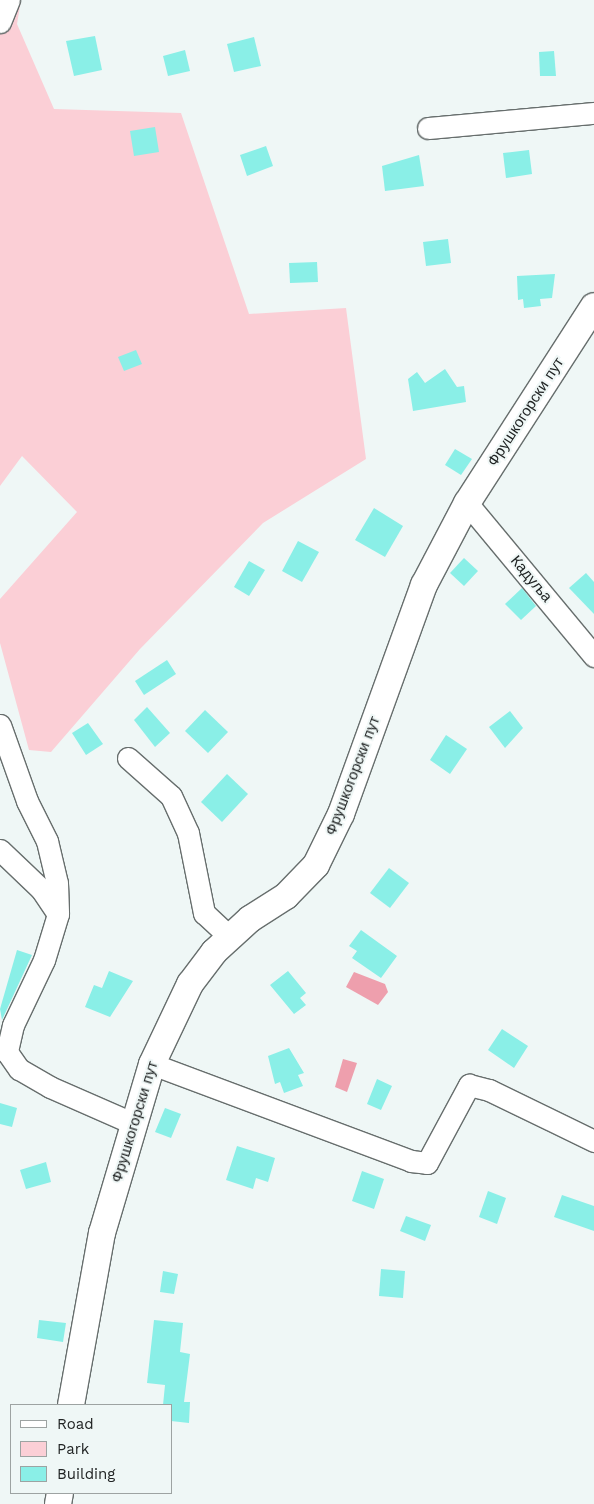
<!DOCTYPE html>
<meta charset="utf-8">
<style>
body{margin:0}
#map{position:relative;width:594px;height:1504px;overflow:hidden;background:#eff7f6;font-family:"Work Sans",sans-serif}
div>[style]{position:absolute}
.green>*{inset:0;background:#fbcfd6}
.water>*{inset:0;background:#ee9fad}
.building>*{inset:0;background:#8aefe7}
.roads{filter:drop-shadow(1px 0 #676e6d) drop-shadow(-1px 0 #676e6d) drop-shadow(0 1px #676e6d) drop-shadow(0 -1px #676e6d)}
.minor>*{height:21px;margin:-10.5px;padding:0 10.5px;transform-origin:10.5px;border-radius:10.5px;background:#fff}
.tertiary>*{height:26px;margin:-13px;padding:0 13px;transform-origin:13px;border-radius:13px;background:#fff}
span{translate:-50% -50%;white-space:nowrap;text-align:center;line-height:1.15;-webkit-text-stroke:4px #eff7f6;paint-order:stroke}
.street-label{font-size:15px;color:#212424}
.legend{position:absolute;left:10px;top:1404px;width:162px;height:90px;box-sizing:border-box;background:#eff7f6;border:1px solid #9da3a2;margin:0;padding:6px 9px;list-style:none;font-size:15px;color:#212424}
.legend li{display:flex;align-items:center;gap:10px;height:25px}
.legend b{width:25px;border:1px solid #9da3a2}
</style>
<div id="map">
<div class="green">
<i style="clip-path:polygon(0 0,21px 0,17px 24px,54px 109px,181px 113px,249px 314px,346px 308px,366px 459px,263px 523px,140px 649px,51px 752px,29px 750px,0 643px,0 599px,77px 512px,22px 456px,0 486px)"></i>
</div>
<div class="water">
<i style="clip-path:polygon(354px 972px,385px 984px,388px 992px,378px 1005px,346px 987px)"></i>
<i style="clip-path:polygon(343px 1059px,357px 1063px,347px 1092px,335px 1087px)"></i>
</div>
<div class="building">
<i style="clip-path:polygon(95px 36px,102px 70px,74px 76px,66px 41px)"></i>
<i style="clip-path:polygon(254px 37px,261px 66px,234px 72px,227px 44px)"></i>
<i style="clip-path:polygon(185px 50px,190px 71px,168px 76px,163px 56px)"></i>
<i style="clip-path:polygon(554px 51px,556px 76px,540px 76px,539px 52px)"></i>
<i style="clip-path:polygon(155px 127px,159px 152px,134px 156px,130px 131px)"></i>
<i style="clip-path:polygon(266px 146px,273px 166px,247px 176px,240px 155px)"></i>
<i style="clip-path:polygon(529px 150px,532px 174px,506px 178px,503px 153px)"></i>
<i style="clip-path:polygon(419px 155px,424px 186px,385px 191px,382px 166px)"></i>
<i style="clip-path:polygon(448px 239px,451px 263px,426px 266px,423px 242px)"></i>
<i style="clip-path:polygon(317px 262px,318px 282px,290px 283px,289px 263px)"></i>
<i style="clip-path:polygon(555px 274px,552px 298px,540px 299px,541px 306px,524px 308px,523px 299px,518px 300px,517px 276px)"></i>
<i style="clip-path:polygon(136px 350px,142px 364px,124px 371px,118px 357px)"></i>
<i style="clip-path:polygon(445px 369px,457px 387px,464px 386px,466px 402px,413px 411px,408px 379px,417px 372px,425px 383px)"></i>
<i style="clip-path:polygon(455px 449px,472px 459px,461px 475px,445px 465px)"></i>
<i style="clip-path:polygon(374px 508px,403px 526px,385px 557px,355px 540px)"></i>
<i style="clip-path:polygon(298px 541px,319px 552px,302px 582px,282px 571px)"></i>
<i style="clip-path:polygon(464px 558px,478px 571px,464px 586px,450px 573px)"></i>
<i style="clip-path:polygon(249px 561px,265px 570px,249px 596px,234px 587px)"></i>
<i style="clip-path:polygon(586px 573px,594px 582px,594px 614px,569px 588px)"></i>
<i style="clip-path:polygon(522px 588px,536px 606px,521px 620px,505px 604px)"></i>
<i style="clip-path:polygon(167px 660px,176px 674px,144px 695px,135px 681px)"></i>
<i style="clip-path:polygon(147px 707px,170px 733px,155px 747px,134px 720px)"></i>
<i style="clip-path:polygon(205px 710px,228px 732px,208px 753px,185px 731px)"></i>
<i style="clip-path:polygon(510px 711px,523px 728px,505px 748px,489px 727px)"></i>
<i style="clip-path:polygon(88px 723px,103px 744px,86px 755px,72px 733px)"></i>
<i style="clip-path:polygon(446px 735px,467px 749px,450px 774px,430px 760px)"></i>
<i style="clip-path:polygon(227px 774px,248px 794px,222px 822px,201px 802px)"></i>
<i style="clip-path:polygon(389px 868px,409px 883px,390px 908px,370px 893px)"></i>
<i style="clip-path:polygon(361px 930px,397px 956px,381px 978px,352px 958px,357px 951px,349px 946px)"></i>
<i style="clip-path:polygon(17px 950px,32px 955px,2px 1020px,0 1009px)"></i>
<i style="clip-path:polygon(109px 971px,133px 981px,110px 1017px,85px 1007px,94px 985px,102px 988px)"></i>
<i style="clip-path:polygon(288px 971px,306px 993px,300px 998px,306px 1005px,294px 1014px,270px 985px)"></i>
<i style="clip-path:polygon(502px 1029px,528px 1046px,514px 1068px,488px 1050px)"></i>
<i style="clip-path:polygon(289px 1048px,304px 1073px,298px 1075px,303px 1086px,284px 1093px,280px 1082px,275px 1084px,268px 1056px)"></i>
<i style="clip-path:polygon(377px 1079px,392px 1086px,381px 1110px,367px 1104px)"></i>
<i style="clip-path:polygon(0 1103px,17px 1108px,12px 1127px,0 1124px)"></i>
<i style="clip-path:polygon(165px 1108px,181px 1114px,171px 1138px,155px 1132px)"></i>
<i style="clip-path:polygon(237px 1146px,275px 1158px,268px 1182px,256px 1178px,253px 1189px,226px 1180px)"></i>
<i style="clip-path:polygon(46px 1162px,51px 1182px,26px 1189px,20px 1170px)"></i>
<i style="clip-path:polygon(362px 1171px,384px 1179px,374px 1209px,352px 1201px)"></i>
<i style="clip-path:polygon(488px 1191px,506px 1198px,497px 1224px,479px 1217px)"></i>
<i style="clip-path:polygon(562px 1195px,594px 1206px,594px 1231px,554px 1217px)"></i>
<i style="clip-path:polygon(406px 1216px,431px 1225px,425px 1241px,400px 1231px)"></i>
<i style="clip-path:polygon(381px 1269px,405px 1271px,403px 1298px,379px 1296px)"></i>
<i style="clip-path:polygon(163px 1271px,178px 1274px,174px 1294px,160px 1292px)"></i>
<i style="clip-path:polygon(39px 1320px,66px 1323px,63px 1342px,37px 1338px)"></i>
<i style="clip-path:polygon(154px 1320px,183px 1323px,180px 1352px,190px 1354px,184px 1402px,190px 1402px,189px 1423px,171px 1421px,171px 1405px,163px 1405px,165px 1385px,147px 1383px)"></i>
</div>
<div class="roads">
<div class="minor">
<i style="left:0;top:22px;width:24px;rotate:-68deg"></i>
<i style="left:428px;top:128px;width:167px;rotate:-5.2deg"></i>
<i style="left:467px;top:503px;width:199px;rotate:50.3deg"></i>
<i style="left:0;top:725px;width:81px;rotate:70.4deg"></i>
<i style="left:27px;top:801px;width:45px;rotate:63.4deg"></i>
<i style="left:47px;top:841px;width:43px;rotate:76.6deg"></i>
<i style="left:57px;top:883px;width:31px;rotate:88deg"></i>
<i style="left:58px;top:914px;width:48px;rotate:106.9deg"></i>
<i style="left:44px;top:960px;width:72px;rotate:115.5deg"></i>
<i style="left:13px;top:1025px;width:28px;rotate:103deg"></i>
<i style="left:7px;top:1052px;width:21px;rotate:55deg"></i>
<i style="left:19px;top:1069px;width:36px;rotate:30deg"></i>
<i style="left:50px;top:1087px;width:90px;rotate:23.7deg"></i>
<i style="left:128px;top:758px;width:57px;rotate:41.5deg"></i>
<i style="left:171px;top:796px;width:41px;rotate:65.3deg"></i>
<i style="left:188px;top:833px;width:82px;rotate:78.7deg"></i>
<i style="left:204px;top:913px;width:35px;rotate:43deg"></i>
<i style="left:0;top:850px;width:57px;rotate:43.6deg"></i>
<i style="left:41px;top:889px;width:30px;rotate:56deg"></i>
<i style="left:152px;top:1064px;width:277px;rotate:20.5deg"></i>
<i style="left:411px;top:1161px;width:16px;rotate:7deg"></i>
<i style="left:427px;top:1163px;width:89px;rotate:-61.7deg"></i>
<i style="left:469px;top:1085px;width:21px;rotate:14deg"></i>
<i style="left:489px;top:1090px;width:117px;rotate:25.9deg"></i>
</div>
<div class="tertiary">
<i style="left:71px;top:1405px;width:175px;rotate:-79.8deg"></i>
<i style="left:102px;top:1233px;width:176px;rotate:-73.5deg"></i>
<i style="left:152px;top:1064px;width:89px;rotate:-64.6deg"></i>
<i style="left:190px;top:984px;width:40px;rotate:-53deg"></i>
<i style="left:214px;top:952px;width:49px;rotate:-42.5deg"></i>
<i style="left:250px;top:919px;width:43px;rotate:-32.6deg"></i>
<i style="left:286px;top:896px;width:43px;rotate:-45.9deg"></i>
<i style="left:316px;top:865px;width:57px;rotate:-63.9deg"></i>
<i style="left:341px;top:814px;width:244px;rotate:-70.1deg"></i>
<i style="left:424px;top:585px;width:93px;rotate:-62.3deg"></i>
<i style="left:467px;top:503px;width:234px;rotate:-57.2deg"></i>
<i style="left:58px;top:1504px;width:11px;rotate:-80deg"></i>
</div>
</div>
<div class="street-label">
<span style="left:526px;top:412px;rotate:-57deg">Фрушкогорски пут</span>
<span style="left:531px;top:579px;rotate:50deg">Кадуља</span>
<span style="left:353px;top:776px;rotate:-69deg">Фрушкогорски пут</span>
<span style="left:135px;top:1122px;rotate:-73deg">Фрушкогорски пут</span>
</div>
<ul class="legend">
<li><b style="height:6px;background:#fff"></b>Road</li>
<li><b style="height:14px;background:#fbcfd6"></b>Park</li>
<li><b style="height:14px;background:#8aefe7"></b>Building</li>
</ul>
</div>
